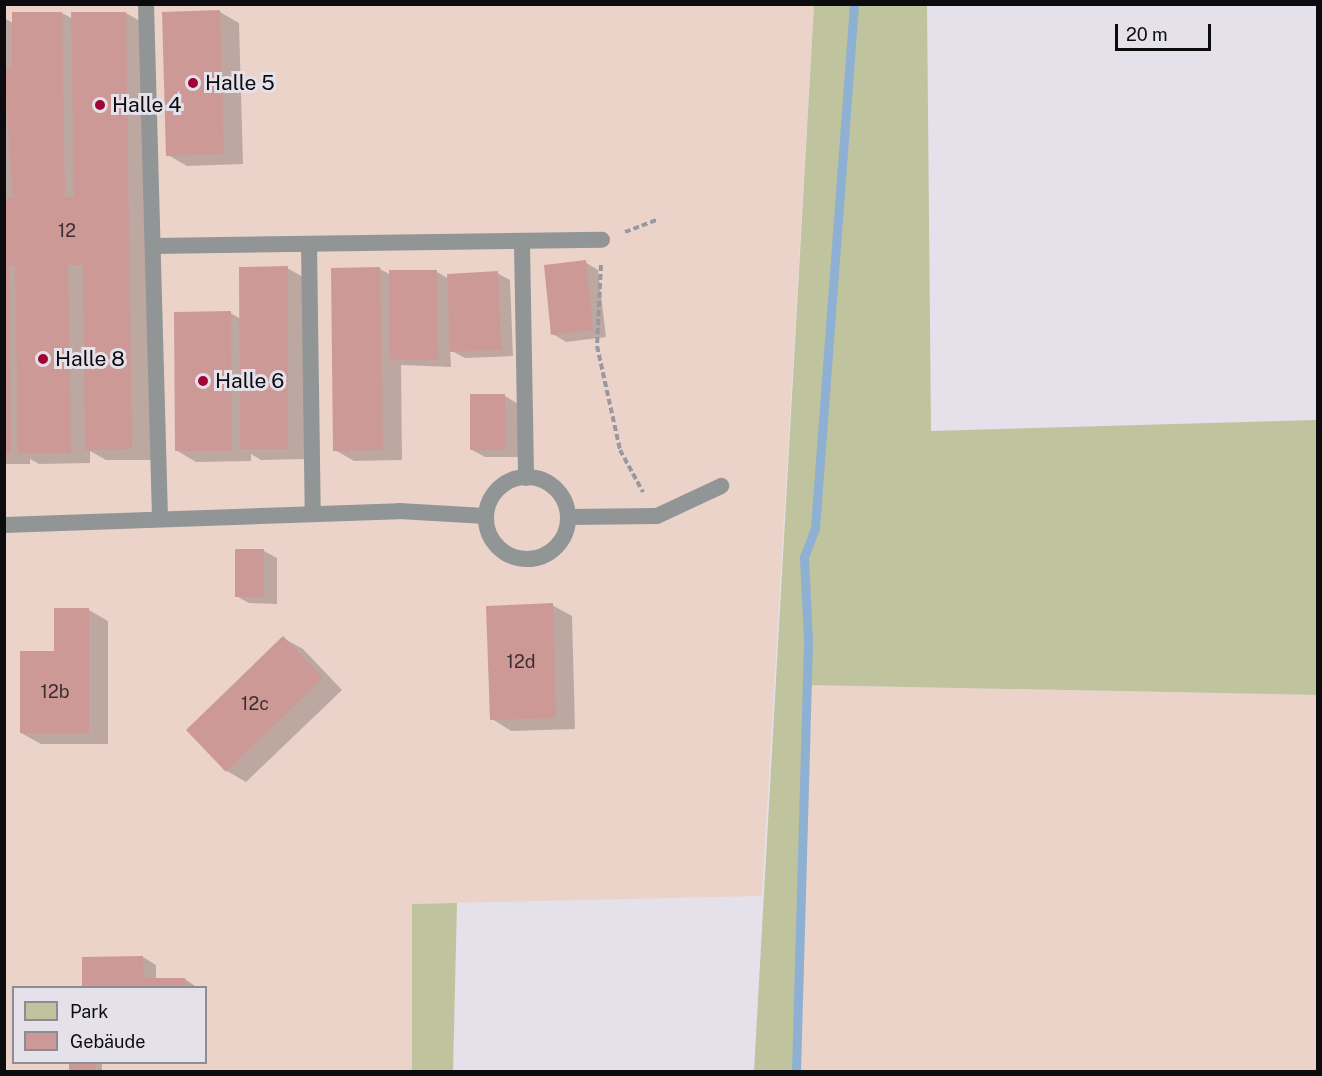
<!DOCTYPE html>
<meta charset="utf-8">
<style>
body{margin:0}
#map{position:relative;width:1322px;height:1076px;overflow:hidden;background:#e4e1ea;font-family:"Public Sans",sans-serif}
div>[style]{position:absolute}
.industrial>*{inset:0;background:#ecd3ca}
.green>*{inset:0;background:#bfc39e}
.shadow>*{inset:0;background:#0003}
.stream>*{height:9px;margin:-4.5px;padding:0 4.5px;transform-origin:4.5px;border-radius:4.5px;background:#8eb0d3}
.building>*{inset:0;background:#cd9997}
.path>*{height:4px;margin-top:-2px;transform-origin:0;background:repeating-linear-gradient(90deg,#9a989f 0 6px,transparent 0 9px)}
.service>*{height:16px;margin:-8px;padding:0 8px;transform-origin:8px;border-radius:8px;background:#919596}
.service>.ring{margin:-8px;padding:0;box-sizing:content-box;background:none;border:16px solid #919596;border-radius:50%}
.dots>*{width:16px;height:16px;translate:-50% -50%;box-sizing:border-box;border:3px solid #e4e1ea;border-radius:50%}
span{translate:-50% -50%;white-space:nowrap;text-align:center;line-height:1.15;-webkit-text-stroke:6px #e4e1ea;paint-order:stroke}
.number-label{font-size:18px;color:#3c2e30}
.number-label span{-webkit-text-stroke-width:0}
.poi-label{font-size:21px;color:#0c0b0e}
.left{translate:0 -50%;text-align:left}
.frame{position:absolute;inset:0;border:6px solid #0c0b0e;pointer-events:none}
.legend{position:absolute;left:12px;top:986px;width:195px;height:78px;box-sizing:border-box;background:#e4e1ea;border:2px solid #8e8b92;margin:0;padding:8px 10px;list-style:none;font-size:18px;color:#0c0b0e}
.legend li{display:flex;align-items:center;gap:12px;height:30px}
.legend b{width:30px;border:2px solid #8e8b92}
.scale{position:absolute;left:1115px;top:24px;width:96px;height:27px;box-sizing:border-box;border:3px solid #0c0b0e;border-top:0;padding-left:8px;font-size:18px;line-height:21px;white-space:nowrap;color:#0c0b0e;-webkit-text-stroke:4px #e4e1ea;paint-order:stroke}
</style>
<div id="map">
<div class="industrial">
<i style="clip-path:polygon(evenodd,5px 5px,814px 5px,762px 896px,412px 904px,412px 1071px,5px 1072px,5px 5px,14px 988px,206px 988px,206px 1062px,14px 1062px,14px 988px)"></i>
<i style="clip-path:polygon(806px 685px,1317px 695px,1317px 1071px,794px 1072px)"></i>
</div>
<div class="green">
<i style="clip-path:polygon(814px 5px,927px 5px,931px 431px,1317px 420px,1317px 695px,806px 685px,794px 1071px,754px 1071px)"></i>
<i style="clip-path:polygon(457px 903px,453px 1071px,412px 1071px,412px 904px)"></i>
</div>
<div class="shadow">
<i style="clip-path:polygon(220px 12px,239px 23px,243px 164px,187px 166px,168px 155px)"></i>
<i style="clip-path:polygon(62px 13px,73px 19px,126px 13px,145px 24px,151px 460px,106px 460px,90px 451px,90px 463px,39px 464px,30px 459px,30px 464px,4px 464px,4px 18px,13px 23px,13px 14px)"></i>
<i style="clip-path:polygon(585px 262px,598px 270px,606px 337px,566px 342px,553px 334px)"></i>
<i style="clip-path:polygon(287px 268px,307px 279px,307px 459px,261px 460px,251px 454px,251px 461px,196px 462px,176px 450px,230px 313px,241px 319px)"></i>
<i style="clip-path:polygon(333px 269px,380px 269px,391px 275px,437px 272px,449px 279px,497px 273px,510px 280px,513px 356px,465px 358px,450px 350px,451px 367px,401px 365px,402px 460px,354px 461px,335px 450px)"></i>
<i style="clip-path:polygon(505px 396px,518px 404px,518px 457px,485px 457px,472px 450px)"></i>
<i style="clip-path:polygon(264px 551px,277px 558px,277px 604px,249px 603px,236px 596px)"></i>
<i style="clip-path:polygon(552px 605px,572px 616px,575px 729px,511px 731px,492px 719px)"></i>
<i style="clip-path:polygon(89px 610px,108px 621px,108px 744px,41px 744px,21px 733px,55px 653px)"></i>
<i style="clip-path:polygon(283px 638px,303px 649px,342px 690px,246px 782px,227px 771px)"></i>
<i style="clip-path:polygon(143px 957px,156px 965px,156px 979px,185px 979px,198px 988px,83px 988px,83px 958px)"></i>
<i style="clip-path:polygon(71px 1062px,102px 1062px,102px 1072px,71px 1072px)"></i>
</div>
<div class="stream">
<i style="left:796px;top:1072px;width:432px;rotate:-88.4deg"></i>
<i style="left:808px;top:640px;width:83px;rotate:-92.8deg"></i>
<i style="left:804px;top:557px;width:31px;rotate:-69deg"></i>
<i style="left:815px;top:528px;width:525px;rotate:-85.74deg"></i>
</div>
<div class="building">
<i style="clip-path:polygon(220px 10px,224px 154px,166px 156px,162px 12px)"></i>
<i style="clip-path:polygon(12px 12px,62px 12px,65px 197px,74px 197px,71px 12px,126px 12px,132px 449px,85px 450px,83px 265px,68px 265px,71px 453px,18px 453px,15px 266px,9px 266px,11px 453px,4px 453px,4px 198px,13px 198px,4px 69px,12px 69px)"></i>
<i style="clip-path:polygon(586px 260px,593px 330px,551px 335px,544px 265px)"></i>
<i style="clip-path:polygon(288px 266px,288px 449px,240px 449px,239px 267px)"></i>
<i style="clip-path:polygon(380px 267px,383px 450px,333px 451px,331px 268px)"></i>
<i style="clip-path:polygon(389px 270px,437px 270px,438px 360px,390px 360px)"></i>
<i style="clip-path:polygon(498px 271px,501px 350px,450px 352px,447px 274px)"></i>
<i style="clip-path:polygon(231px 311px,232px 451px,175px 451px,174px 312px)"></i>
<i style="clip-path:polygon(470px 394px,505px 394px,506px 450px,470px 450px)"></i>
<i style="clip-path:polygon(235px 549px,264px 549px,264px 597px,235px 597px)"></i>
<i style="clip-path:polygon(553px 603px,556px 718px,490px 720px,486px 606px)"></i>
<i style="clip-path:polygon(54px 608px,89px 608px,89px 733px,20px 733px,20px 651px,54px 651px)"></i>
<i style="clip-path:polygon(283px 636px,323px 678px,226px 772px,186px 730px)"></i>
<i style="clip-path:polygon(143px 956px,144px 978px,185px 978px,186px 988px,82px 988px,82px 957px)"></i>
<i style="clip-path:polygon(69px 1062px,96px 1062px,96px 1072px,69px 1072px)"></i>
</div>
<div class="path">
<i style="left:625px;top:232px;width:36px;rotate:-21deg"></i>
<i style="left:601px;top:265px;width:81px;rotate:92.8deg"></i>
<i style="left:597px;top:346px;width:107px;rotate:77.5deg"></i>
<i style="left:620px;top:450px;width:48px;rotate:61.3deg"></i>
</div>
<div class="service">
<i style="left:146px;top:4px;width:515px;rotate:88.44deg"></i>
<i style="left:309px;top:244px;width:270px;rotate:89.2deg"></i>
<i style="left:522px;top:244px;width:234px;rotate:89deg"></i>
<i style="left:154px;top:246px;width:448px;rotate:-0.8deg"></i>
<i class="ring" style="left:486px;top:477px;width:66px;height:66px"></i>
<i style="left:569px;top:517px;width:88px;rotate:-0.7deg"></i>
<i style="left:657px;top:516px;width:71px;rotate:-25.1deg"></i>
<i style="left:4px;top:525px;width:395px;rotate:-2deg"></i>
<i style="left:399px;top:511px;width:86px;rotate:3.3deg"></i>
</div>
<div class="dots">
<i style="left:193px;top:83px;background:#a20335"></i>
<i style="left:100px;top:105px;background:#a20335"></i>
<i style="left:43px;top:359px;background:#a20335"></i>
<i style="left:203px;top:381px;background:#a20335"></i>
</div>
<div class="number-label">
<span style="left:67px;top:231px">12</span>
<span style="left:521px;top:662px">12d</span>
<span style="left:55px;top:692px">12b</span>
<span style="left:255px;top:704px">12c</span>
</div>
<div class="poi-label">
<span class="left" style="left:205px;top:83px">Halle 5</span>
<span class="left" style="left:112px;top:105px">Halle 4</span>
<span class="left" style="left:55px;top:359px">Halle 8</span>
<span class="left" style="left:215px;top:381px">Halle 6</span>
</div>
<div class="frame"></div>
<ul class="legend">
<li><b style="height:16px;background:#bfc39e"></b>Park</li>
<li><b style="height:16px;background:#cd9997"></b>Gebäude</li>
</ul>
<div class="scale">20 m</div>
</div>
